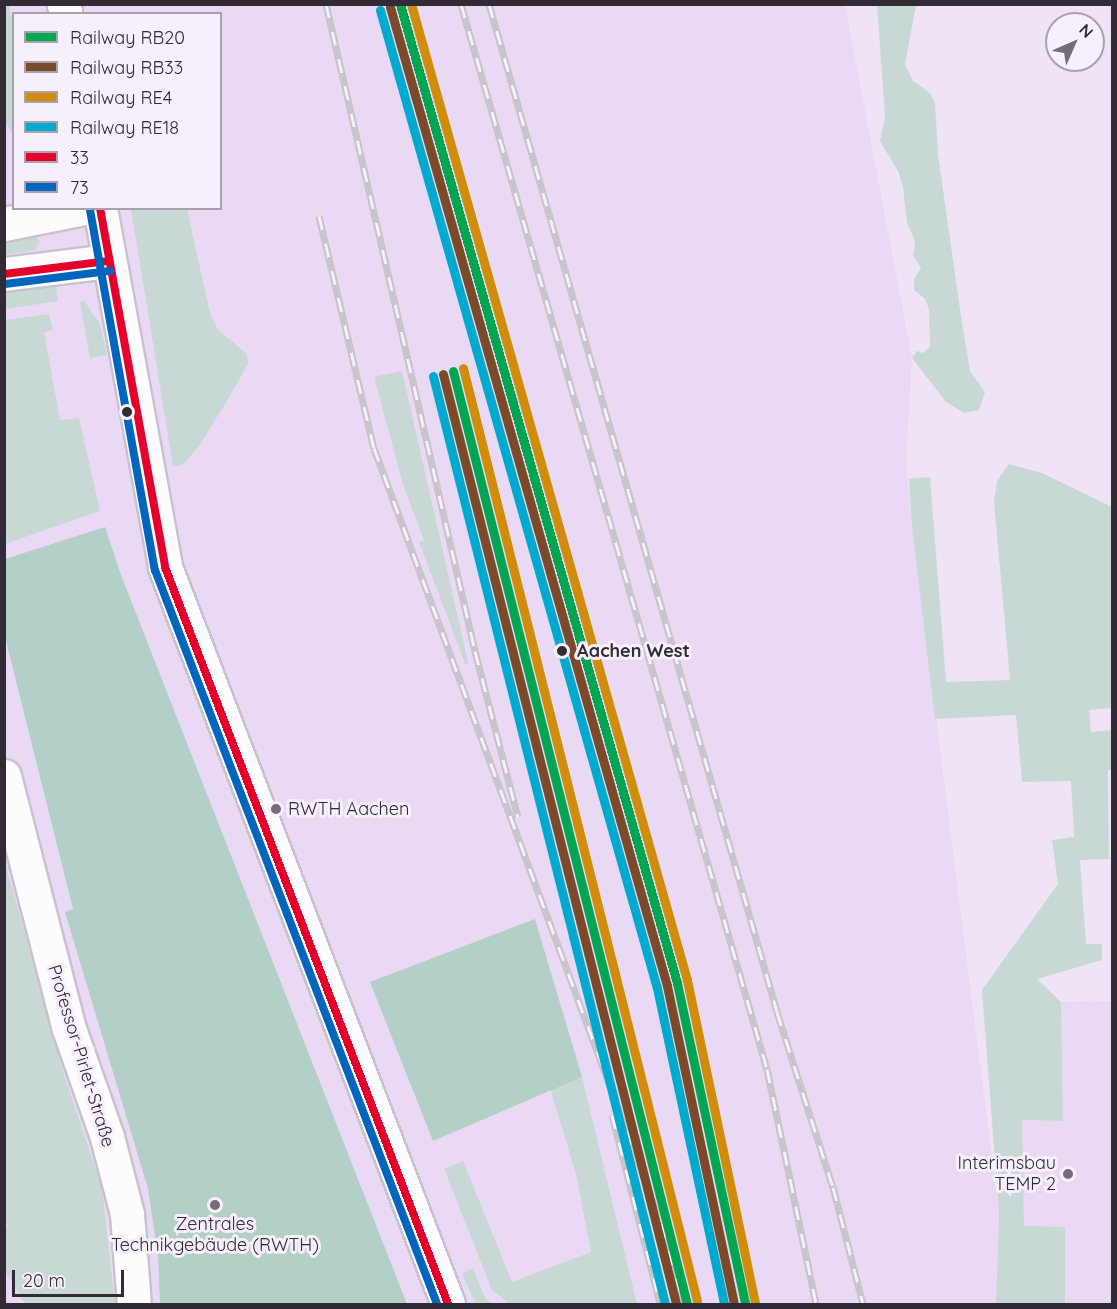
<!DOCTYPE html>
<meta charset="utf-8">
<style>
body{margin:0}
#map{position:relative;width:1117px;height:1309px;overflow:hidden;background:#eee4f5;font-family:Quicksand,sans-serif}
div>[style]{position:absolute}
.built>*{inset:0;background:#ead9f4}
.green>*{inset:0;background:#c8d9d5}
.forest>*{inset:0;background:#b3d0c7}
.roads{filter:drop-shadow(2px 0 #c9c1ce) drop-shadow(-2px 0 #c9c1ce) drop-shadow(0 2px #c9c1ce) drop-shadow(0 -2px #c9c1ce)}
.street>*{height:33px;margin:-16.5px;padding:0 16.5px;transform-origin:16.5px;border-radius:16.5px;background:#fcfbfe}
.secondary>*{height:33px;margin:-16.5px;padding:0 16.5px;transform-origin:16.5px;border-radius:16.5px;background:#fcfbfe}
.rail>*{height:7px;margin-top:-3.5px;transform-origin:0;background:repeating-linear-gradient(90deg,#f7effc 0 14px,#c6c4c8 0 28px);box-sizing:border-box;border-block:2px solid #c6c4c8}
.bus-1>*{height:8px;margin:-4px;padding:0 4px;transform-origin:4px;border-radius:4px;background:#e4002b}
.bus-2>*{height:8px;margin:-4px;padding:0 4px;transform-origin:4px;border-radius:4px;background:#0065bd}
.rail-1>*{height:9px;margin:-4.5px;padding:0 4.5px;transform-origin:4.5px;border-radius:4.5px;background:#00a651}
.rail-2>*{height:9px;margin:-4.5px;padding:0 4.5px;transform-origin:4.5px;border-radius:4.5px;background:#7a4b2a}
.rail-3>*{height:9px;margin:-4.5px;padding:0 4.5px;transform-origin:4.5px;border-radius:4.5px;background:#d08d0b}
.rail-4>*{height:9px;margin:-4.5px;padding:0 4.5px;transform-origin:4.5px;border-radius:4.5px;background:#00a9ce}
.dots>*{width:16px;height:16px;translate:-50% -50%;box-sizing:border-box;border:3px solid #f7effc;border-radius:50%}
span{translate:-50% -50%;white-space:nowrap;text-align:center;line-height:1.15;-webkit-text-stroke:6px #f7effc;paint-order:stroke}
.stop-label{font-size:18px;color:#322b36;font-weight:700}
.left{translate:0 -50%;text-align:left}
.poi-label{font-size:18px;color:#322b36}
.right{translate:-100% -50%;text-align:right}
.street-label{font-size:18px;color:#322b36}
.frame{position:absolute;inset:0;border:6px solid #322b36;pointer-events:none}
.legend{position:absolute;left:12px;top:12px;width:210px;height:198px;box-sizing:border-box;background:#f7effc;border:2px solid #a8a1ad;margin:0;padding:8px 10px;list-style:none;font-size:18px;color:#322b36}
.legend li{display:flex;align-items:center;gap:12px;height:30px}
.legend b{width:30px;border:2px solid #a8a1ad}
.north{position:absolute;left:1045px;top:12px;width:60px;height:60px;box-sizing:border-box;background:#f7effc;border:2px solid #a8a1ad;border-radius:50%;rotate:45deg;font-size:16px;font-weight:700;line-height:24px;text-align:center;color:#322b36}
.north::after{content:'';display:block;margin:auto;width:21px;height:27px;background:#746c79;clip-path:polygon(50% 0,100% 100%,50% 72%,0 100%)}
.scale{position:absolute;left:12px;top:1270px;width:112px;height:27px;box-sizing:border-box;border:3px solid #322b36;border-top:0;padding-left:8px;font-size:18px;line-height:21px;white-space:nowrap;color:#322b36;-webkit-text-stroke:4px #f7effc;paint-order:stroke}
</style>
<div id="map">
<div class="built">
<i style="clip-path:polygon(evenodd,5px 5px,845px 5px,912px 358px,906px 458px,912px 527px,999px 1214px,996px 1304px,5px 1304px,5px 5px,14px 14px,220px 14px,220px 208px,14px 208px,14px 14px)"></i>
<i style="clip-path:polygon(1112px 1001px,1112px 1304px,1065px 1304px,1065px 1228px,1024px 1227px,1022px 1120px,1063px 1121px,1061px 1002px)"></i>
</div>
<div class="green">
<i style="clip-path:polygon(9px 4px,14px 29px,13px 134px,4px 120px,4px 5px)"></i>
<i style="clip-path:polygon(877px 5px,916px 5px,905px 64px,913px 81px,930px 93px,935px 103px,938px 154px,962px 323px,970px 371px,985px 392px,979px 410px,964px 413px,946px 402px,912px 358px,917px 351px,923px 353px,930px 347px,929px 309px,925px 299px,914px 290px,914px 279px,921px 268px,913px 256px,915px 241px,907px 223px,903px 187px,898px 171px,880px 141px,885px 116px)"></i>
<i style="clip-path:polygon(131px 209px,187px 209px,210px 313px,218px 330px,247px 354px,248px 364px,227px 401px,197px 449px,182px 465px,173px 466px)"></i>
<i style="clip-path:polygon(31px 234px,40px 241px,35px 250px,5px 255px,5px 239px)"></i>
<i style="clip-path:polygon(50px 283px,56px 284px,58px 301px,5px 309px,4px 290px)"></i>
<i style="clip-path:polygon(84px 301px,100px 324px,107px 355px,90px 358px,80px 302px)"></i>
<i style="clip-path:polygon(49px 314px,53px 330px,44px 332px,60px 420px,79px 418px,100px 511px,5px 544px,5px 320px)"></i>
<i style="clip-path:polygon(402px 371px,468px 662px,466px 666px,419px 542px,424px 540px,404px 488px,374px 377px)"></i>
<i style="clip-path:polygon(1009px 464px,1042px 473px,1112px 507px,1112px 708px,1089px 710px,1091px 732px,1112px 730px,1112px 770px,1108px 770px,1109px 859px,1080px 860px,1086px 944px,1102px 944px,1102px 960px,1037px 979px,1061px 1002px,1063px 1121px,1022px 1120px,1024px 1226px,1065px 1227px,1065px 1304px,996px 1304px,999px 1214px,982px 990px,1058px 884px,1052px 840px,1074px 837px,1071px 781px,1022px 782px,1016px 715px,935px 719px,912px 527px,909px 479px,930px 477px,946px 682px,1010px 680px,994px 502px,997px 481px)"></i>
<i style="clip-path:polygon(5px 862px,64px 1075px,102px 1187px,115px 1304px,25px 1304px,5px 1270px,5px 1228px,8px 1225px,4px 1221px)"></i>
<i style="clip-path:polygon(582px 1077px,637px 1304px,510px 1304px,492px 1290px,444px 1169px,463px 1161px,512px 1282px,591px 1252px,576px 1174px,550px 1088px)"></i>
<i style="clip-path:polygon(473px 1268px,485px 1298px,493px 1304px,476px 1304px,462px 1274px)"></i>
</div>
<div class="forest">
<i style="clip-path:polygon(105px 527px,121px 575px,407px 1304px,160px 1304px,158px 1255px,148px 1189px,65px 912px,73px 909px,5px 637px,5px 559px)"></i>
<i style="clip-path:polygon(535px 919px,582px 1077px,433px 1141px,370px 982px)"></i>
</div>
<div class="roads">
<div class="street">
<i style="left:4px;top:776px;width:258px;rotate:75.6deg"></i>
<i style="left:68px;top:1026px;width:118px;rotate:70.6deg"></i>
<i style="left:107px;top:1137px;width:80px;rotate:75.4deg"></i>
<i style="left:127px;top:1214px;width:90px;rotate:85.6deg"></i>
</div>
<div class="secondary">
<i style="left:64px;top:4px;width:10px;rotate:84deg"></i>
<i style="left:100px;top:208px;width:365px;rotate:79.7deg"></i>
<i style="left:165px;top:567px;width:789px;rotate:68.99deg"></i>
<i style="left:4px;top:224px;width:81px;rotate:-11.4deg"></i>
<i style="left:4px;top:274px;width:106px;rotate:-7.1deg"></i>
</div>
</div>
<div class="rail">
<i style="left:326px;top:4px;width:664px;rotate:77.03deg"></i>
<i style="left:475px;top:651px;width:171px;rotate:75.5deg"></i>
<i style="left:461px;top:4px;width:1108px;rotate:73.97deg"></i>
<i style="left:767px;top:1069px;width:240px;rotate:78.2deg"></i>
<i style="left:489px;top:4px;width:1048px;rotate:74.05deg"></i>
<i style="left:777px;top:1012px;width:184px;rotate:72.3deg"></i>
<i style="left:833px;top:1187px;width:121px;rotate:75.6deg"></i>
<i style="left:319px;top:216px;width:238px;rotate:76.7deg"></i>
<i style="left:374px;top:448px;width:827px;rotate:69.7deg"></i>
<i style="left:661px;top:1224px;width:83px;rotate:74deg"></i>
<i style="left:612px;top:1115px;width:195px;rotate:75.7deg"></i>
</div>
<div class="bus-1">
<i style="left:100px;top:208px;width:365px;rotate:79.7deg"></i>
<i style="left:165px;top:567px;width:789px;rotate:68.99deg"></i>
<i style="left:4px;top:274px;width:106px;rotate:-7.1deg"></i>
</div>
<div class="bus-2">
<i style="left:90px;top:210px;width:366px;rotate:79.8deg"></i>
<i style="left:155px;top:570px;width:786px;rotate:68.98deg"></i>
<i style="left:5px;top:284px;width:106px;rotate:-7.1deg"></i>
</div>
<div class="rail-1">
<i style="left:400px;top:4px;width:1017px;rotate:74.2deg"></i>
<i style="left:677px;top:983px;width:328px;rotate:78deg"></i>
<i style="left:453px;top:371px;width:962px;rotate:75.92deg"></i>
</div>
<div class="rail-2">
<i style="left:390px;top:7px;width:1017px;rotate:74.2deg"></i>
<i style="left:667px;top:986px;width:325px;rotate:78.1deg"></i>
<i style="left:443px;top:374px;width:959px;rotate:75.93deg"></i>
</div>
<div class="rail-3">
<i style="left:411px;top:4px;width:1014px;rotate:74.21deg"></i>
<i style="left:687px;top:980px;width:329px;rotate:78.1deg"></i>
<i style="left:463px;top:368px;width:962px;rotate:75.92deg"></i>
</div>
<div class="rail-4">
<i style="left:380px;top:10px;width:1016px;rotate:74.19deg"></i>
<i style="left:657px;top:988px;width:323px;rotate:78deg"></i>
<i style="left:433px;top:376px;width:957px;rotate:75.96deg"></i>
</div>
<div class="dots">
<i style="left:127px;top:412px;background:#322b36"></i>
<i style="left:562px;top:651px;background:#322b36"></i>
<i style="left:276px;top:809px;background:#746c79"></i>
<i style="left:1068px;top:1174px;background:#746c79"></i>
<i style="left:215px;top:1205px;background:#746c79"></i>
</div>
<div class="stop-label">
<span class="left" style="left:577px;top:651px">Aachen West</span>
</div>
<div class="poi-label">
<span class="left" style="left:288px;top:809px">RWTH Aachen</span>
<span class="right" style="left:1056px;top:1174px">Interimsbau<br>TEMP 2</span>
<span style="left:215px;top:1235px">Zentrales<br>Technikgebäude (RWTH)</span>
</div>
<div class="street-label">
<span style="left:81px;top:1056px;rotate:73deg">Professor-Pirlet-Straße</span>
</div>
<div class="frame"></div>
<ul class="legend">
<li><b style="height:8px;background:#00a651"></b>Railway RB20</li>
<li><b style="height:8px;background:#7a4b2a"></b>Railway RB33</li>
<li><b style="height:8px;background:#d08d0b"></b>Railway RE4</li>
<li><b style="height:8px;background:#00a9ce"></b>Railway RE18</li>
<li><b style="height:8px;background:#e4002b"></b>33</li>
<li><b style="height:8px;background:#0065bd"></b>73</li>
</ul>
<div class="north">N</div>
<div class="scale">20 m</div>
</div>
